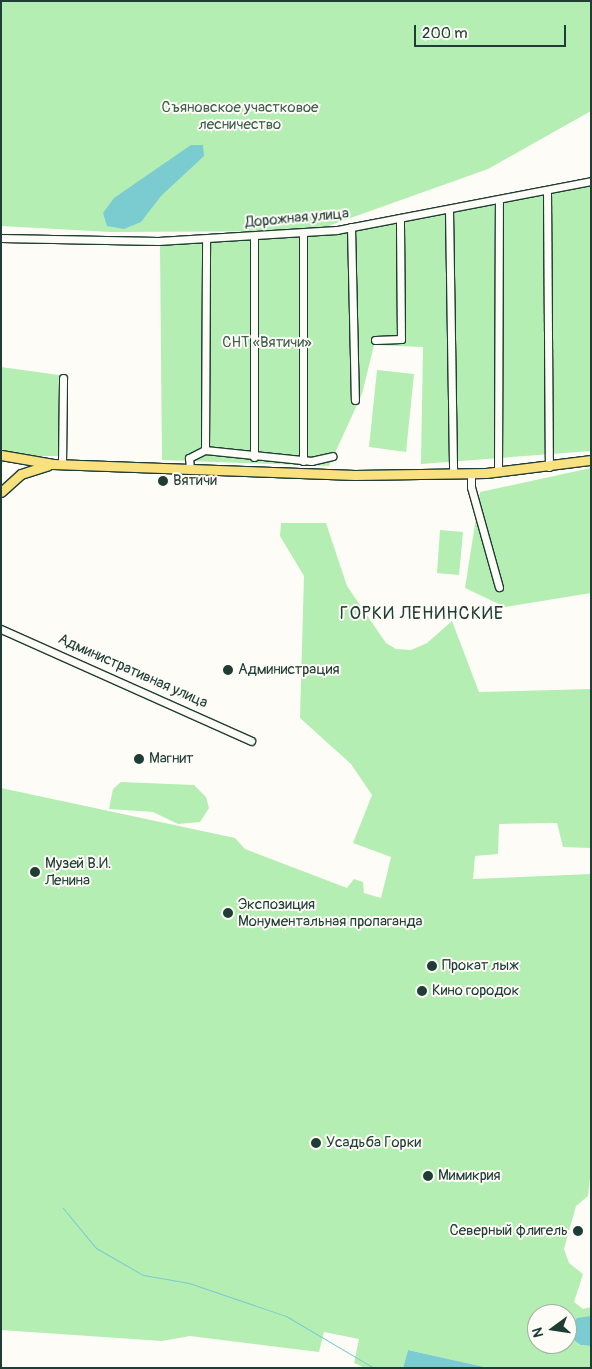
<!DOCTYPE html>
<meta charset="utf-8">
<style>
body{margin:0}
#map{position:relative;width:592px;height:1369px;overflow:hidden;background:#fdfcf7;font-family:Pangolin,sans-serif}
div>[style]{position:absolute}
.green>*{inset:0;background:#b4eeb2}
.water>*{inset:0;background:#7bccd1}
.stream>*{height:1px;margin:-0.5px;padding:0 0.5px;transform-origin:0.5px;border-radius:0.5px;background:#7bccd1}
.roads{filter:drop-shadow(1px 0 #1f3d34) drop-shadow(-1px 0 #1f3d34) drop-shadow(0 1px #1f3d34) drop-shadow(0 -1px #1f3d34)}
.minor>*{height:7px;margin:-3.5px;padding:0 3.5px;transform-origin:3.5px;border-radius:3.5px;background:#fdfcf7}
.major>*{height:9px;margin:-4.5px;padding:0 4.5px;transform-origin:4.5px;border-radius:4.5px;background:#fae180}
.dots>*{width:14px;height:14px;translate:-50% -50%;box-sizing:border-box;border:2px solid #fdfcf7;border-radius:50%}
span{translate:-50% -50%;white-space:nowrap;text-align:center;line-height:1.15;-webkit-text-stroke:4px #fdfcf7;paint-order:stroke}
.park-label{font-size:15px;color:#3d604d}
.street-label{font-size:15px;color:#1f3d34}
.poi-label{font-size:15px;color:#1f3d34}
.left{translate:0 -50%;text-align:left}
.right{translate:-100% -50%;text-align:right}
.quarter-label{font-size:18px;color:#1f3d34;letter-spacing:1px}
.frame{position:absolute;inset:0;border:2px solid #1f3d34;pointer-events:none}
.north{position:absolute;left:527px;top:1304px;width:50px;height:50px;box-sizing:border-box;background:#fdfcf7;border:1px solid #a4b0a9;border-radius:50%;rotate:256deg;font-size:14px;font-weight:700;line-height:20px;text-align:center;color:#1f3d34}
.north::after{content:'';display:block;margin:auto;width:18px;height:22px;background:#1f3d34;clip-path:polygon(50% 0,100% 100%,50% 72%,0 100%)}
.scale{position:absolute;left:414px;top:25px;width:152px;height:22px;box-sizing:border-box;border:2px solid #1f3d34;border-top:0;padding-left:6px;font-size:15px;line-height:18px;white-space:nowrap;color:#1f3d34;-webkit-text-stroke:4px #fdfcf7;paint-order:stroke}
</style>
<div id="map">
<div class="green">
<i style="clip-path:polygon(1px 1px,591px 1px,591px 111px,488px 169px,314px 231px,111px 232px,1px 226px)"></i>
<i style="clip-path:polygon(591px 185px,591px 451px,421px 464px,423px 347px,374px 345px,362px 394px,329px 466px,162px 460px,160px 245px,323px 236px)"></i>
<i style="clip-path:polygon(1px 367px,66px 376px,63px 456px,20px 456px,1px 449px)"></i>
<i style="clip-path:polygon(377px 370px,414px 374px,406px 452px,369px 447px)"></i>
<i style="clip-path:polygon(591px 468px,591px 593px,505px 607px,465px 588px,480px 492px)"></i>
<i style="clip-path:polygon(evenodd,281px 523px,326px 523px,347px 586px,386px 643px,396px 649px,411px 650px,427px 643px,452px 621px,479px 692px,591px 689px,591px 848px,563px 847px,557px 823px,499px 824px,498px 854px,475px 856px,473px 879px,591px 874px,591px 1168px,588px 1196px,576px 1206px,564px 1249px,569px 1263px,583px 1274px,574px 1302px,583px 1309px,591px 1307px,591px 1316px,571px 1332px,579px 1345px,591px 1346px,591px 1368px,489px 1368px,408px 1350px,403px 1368px,365px 1368px,354px 1363px,359px 1339px,324px 1332px,319px 1352px,190px 1336px,162px 1341px,1px 1330px,1px 788px,235px 838px,245px 849px,347px 888px,354px 879px,363px 882px,364px 893px,381px 898px,391px 857px,353px 843px,372px 795px,351px 764px,300px 718px,304px 576px,280px 536px,281px 523px,537px 1314px,567px 1314px,567px 1344px,537px 1344px,537px 1314px)"></i>
<i style="clip-path:polygon(440px 530px,463px 532px,459px 575px,437px 573px)"></i>
<i style="clip-path:polygon(121px 782px,194px 785px,206px 797px,209px 808px,200px 822px,178px 824px,153px 812px,109px 809px,113px 789px)"></i>
</div>
<div class="water">
<i style="clip-path:polygon(191px 145px,203px 145px,204px 156px,161px 196px,141px 222px,124px 229px,107px 226px,103px 213px,114px 198px)"></i>
<i style="clip-path:polygon(591px 1316px,591px 1346px,580px 1345px,572px 1338px,571px 1327px,577px 1318px)"></i>
<i style="clip-path:polygon(408px 1350px,489px 1368px,403px 1368px)"></i>
</div>
<div class="stream">
<i style="left:63px;top:1208px;width:52px;rotate:50.5deg"></i>
<i style="left:96px;top:1248px;width:54px;rotate:29.9deg"></i>
<i style="left:143px;top:1275px;width:47px;rotate:9.9deg"></i>
<i style="left:189px;top:1283px;width:102px;rotate:18.8deg"></i>
<i style="left:286px;top:1316px;width:102px;rotate:30.6deg"></i>
</div>
<div class="roads">
<div class="minor">
<i style="left:547px;top:191px;width:276px;rotate:89.6deg"></i>
<i style="left:449px;top:210px;width:264px;rotate:89.1deg"></i>
<i style="left:351px;top:227px;width:173px;rotate:88.7deg"></i>
<i style="left:254px;top:236px;width:221px;rotate:90deg"></i>
<i style="left:1px;top:238px;width:157px;rotate:1.1deg"></i>
<i style="left:158px;top:241px;width:179px;rotate:-3.5deg"></i>
<i style="left:337px;top:230px;width:259px;rotate:-10.9deg"></i>
<i style="left:375px;top:340px;width:26px;rotate:-2deg"></i>
<i style="left:401px;top:339px;width:121px;rotate:-90.5deg"></i>
<i style="left:205px;top:450px;width:211px;rotate:-89.7deg"></i>
<i style="left:303px;top:461px;width:228px;rotate:-90deg"></i>
<i style="left:62px;top:464px;width:86px;rotate:-89.3deg"></i>
<i style="left:190px;top:469px;width:11px;rotate:-95deg"></i>
<i style="left:189px;top:458px;width:18px;rotate:-27deg"></i>
<i style="left:205px;top:450px;width:107px;rotate:5.9deg"></i>
<i style="left:311px;top:461px;width:22px;rotate:-13deg"></i>
<i style="left:498px;top:472px;width:270px;rotate:-89.8deg"></i>
<i style="left:471px;top:473px;width:14px;rotate:90deg"></i>
<i style="left:471px;top:487px;width:104px;rotate:74.4deg"></i>
<i style="left:1px;top:629px;width:274px;rotate:24.1deg"></i>
</div>
<div class="major">
<i style="left:1px;top:455px;width:53px;rotate:9.8deg"></i>
<i style="left:53px;top:464px;width:302px;rotate:2.1deg"></i>
<i style="left:355px;top:475px;width:131px;rotate:-0.9deg"></i>
<i style="left:486px;top:473px;width:106px;rotate:-7.1deg"></i>
<i style="left:1px;top:492px;width:27px;rotate:-42deg"></i>
<i style="left:21px;top:474px;width:28px;rotate:-18deg"></i>
</div>
</div>
<div class="dots">
<i style="left:163px;top:481px;background:#1f3d34"></i>
<i style="left:228px;top:670px;background:#1f3d34"></i>
<i style="left:139px;top:759px;background:#1f3d34"></i>
<i style="left:35px;top:872px;background:#1f3d34"></i>
<i style="left:228px;top:913px;background:#1f3d34"></i>
<i style="left:432px;top:966px;background:#1f3d34"></i>
<i style="left:422px;top:991px;background:#1f3d34"></i>
<i style="left:316px;top:1143px;background:#1f3d34"></i>
<i style="left:428px;top:1176px;background:#1f3d34"></i>
<i style="left:578px;top:1231px;background:#1f3d34"></i>
</div>
<div class="park-label">
<span style="left:240px;top:116px">Съяновское участковое<br>лесничество</span>
<span style="left:267px;top:343px">СНТ «Вятичи»</span>
</div>
<div class="street-label">
<span style="left:297px;top:218px;rotate:-5deg">Дорожная улица</span>
<span style="left:133px;top:671px;rotate:24deg">Административная улица</span>
</div>
<div class="poi-label">
<span class="left" style="left:173px;top:481px">Вятичи</span>
<span class="left" style="left:238px;top:670px">Администрация</span>
<span class="left" style="left:149px;top:759px">Магнит</span>
<span class="left" style="left:45px;top:872px">Музей В.И.<br>Ленина</span>
<span class="left" style="left:238px;top:913px">Экспозиция<br>Монументальная пропаганда</span>
<span class="left" style="left:442px;top:966px">Прокат лыж</span>
<span class="left" style="left:432px;top:991px">Кино городок</span>
<span class="left" style="left:326px;top:1143px">Усадьба Горки</span>
<span class="left" style="left:438px;top:1176px">Мимикрия</span>
<span class="right" style="left:568px;top:1231px">Северный флигель</span>
</div>
<div class="quarter-label">
<span style="left:422px;top:614px">ГОРКИ ЛЕНИНСКИЕ</span>
</div>
<div class="frame"></div>
<div class="north">N</div>
<div class="scale">200 m</div>
</div>
